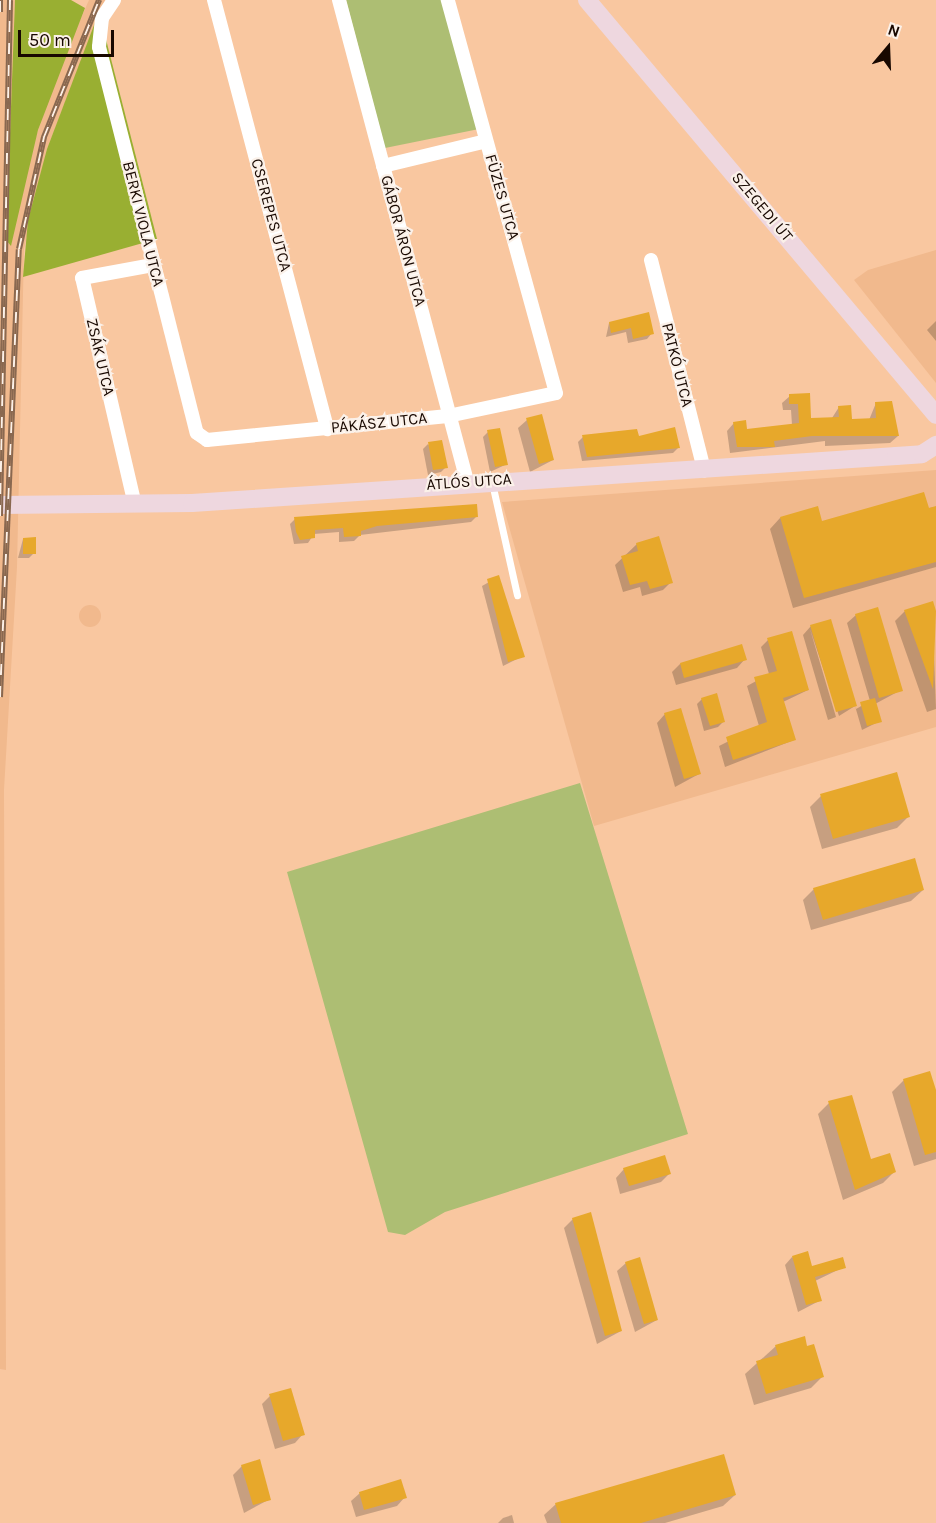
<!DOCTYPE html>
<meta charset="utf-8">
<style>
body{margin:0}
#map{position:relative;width:936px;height:1523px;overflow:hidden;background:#f9c7a0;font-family:Karla,sans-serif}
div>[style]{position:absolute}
.built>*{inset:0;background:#f1b98d}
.round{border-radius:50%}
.green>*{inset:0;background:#adbe73}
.forest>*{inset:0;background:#99af32}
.shadow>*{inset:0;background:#0003}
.building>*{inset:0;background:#e7a82b}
.lane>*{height:7px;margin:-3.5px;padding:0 3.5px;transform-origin:3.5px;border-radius:3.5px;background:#fff}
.street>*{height:14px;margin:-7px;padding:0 7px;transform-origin:7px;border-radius:7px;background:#fff}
.secondary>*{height:18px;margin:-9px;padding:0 9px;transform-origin:9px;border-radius:9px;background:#eed7df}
.rail>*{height:6px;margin-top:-3px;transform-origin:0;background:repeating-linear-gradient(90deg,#fbf1e9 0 11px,#896850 0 22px);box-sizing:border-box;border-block:2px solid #896850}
span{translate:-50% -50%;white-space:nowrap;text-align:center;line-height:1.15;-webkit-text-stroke:4.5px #fbf1e9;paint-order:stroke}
.street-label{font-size:16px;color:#180800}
.north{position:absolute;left:858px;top:18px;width:60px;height:60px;-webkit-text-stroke:4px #fbf1e9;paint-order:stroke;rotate:19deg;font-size:16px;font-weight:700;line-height:24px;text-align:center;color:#180800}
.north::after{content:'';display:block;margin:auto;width:21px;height:27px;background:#180800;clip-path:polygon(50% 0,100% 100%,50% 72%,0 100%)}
.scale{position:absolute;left:18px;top:30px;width:96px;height:27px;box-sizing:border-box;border:3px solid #180800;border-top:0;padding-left:8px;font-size:18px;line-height:21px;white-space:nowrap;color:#180800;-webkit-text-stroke:4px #fbf1e9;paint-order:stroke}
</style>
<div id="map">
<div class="built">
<i style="clip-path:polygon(0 0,15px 0,6px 240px,11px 245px,28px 162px,55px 77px,89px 0,105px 0,47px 149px,24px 249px,17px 567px,4px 790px,6px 1370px,0 1369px)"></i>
<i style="clip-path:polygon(936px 250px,936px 383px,854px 280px,868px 270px)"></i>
<i style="clip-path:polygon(936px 470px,936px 727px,594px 826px,502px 502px)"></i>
<i class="round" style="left:79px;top:605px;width:22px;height:22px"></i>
</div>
<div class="green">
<i style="clip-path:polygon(346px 0,443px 0,479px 129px,385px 148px)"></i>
<i style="clip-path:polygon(580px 783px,688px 1134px,445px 1212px,405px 1235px,388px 1232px,287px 872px)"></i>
</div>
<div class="forest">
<i style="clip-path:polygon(15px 0,71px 0,85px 8px,38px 130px,11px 246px,6px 240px)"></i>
<i style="clip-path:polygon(99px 12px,157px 239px,23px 277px,28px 220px,47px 149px)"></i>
</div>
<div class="shadow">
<i style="clip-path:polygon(648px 314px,652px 333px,647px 339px,628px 343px,626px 332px,606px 337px,609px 323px)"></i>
<i style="clip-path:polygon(936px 321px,936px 341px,927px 330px)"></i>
<i style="clip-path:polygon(809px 395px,810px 419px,832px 418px,839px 407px,851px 420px,869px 420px,876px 403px,891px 402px,898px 436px,890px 443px,825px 446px,825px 441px,730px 453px,727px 431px,734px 423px,746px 430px,792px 425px,791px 410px,783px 410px,782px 403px,790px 396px)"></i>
<i style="clip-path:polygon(527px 420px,553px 460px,530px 472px,518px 428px)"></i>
<i style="clip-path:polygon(488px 432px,507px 464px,490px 472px,483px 437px)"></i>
<i style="clip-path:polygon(583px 437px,637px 438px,678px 448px,673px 453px,582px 461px,578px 442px)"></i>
<i style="clip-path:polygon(428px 444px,446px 467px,441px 472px,428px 475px,423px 449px)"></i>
<i style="clip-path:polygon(936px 507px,936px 567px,793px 608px,770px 529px,780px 518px,821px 523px)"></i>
<i style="clip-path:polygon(476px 517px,471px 522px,360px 535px,354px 541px,339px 542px,339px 532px,314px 534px,308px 543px,294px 544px,290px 524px,295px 519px)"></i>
<i style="clip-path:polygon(23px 539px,34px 553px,29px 558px,18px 558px)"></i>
<i style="clip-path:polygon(637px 544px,671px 582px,663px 590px,642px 596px,640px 587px,623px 592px,615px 565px)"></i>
<i style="clip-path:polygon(498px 577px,523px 656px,503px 666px,482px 586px)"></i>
<i style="clip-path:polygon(932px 603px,936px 709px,927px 712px,895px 621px,905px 611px)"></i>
<i style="clip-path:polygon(856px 615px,901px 690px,875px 704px,880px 721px,862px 730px,855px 706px,839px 716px,810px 629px,836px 717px,828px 720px,803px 635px,811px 626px,830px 621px,856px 709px,870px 701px,847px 623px)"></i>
<i style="clip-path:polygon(768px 640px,808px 690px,783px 702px,794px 740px,725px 767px,719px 746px,759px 726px,747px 686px,769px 674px,761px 647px)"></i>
<i style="clip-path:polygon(745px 659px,737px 668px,676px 685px,672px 672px,680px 664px)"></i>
<i style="clip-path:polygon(702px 699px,724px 721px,718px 727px,704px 731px,697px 704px)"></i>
<i style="clip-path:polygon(665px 714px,699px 774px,675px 787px,657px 723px)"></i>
<i style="clip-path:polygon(821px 796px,909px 816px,897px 828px,822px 849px,810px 807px)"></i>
<i style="clip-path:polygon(814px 889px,923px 890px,911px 901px,811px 930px,803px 900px)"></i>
<i style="clip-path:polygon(904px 1080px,936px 1095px,936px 1159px,914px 1166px,892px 1092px)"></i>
<i style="clip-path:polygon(829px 1103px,870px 1161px,894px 1172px,883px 1183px,843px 1200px,818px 1114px)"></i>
<i style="clip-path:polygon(624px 1169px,669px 1174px,661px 1182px,620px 1194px,616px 1178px)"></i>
<i style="clip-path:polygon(573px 1219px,621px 1331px,597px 1344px,564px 1228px)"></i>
<i style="clip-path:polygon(792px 1257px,811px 1268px,844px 1267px,815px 1281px,821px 1300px,798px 1312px,785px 1265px)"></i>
<i style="clip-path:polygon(626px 1263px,657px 1320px,635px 1332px,617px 1271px)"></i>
<i style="clip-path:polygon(776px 1346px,806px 1348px,822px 1377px,811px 1388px,754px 1405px,745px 1374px)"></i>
<i style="clip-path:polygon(270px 1396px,303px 1434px,295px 1443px,275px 1449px,262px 1404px)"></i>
<i style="clip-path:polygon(242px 1466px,270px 1499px,244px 1513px,233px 1475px)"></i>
<i style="clip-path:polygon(360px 1493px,405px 1497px,397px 1506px,356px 1517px,351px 1501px)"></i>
<i style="clip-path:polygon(735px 1495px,723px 1506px,665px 1523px,547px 1523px,544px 1515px,556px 1504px)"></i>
<i style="clip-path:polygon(512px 1515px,514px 1523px,498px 1523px,503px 1518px)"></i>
</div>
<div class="building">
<i style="clip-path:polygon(649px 312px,654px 334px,633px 339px,631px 328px,611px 333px,609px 322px)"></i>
<i style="clip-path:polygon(810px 393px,811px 418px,839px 417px,838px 406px,851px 405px,852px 419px,876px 418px,875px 402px,892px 401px,899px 436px,812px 436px,774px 441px,775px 447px,737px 447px,733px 422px,746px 420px,747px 429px,799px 423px,798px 404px,789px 404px,789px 394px)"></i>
<i style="clip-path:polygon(542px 414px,554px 460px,539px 464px,526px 418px)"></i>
<i style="clip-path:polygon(675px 427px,680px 448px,587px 457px,582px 435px,637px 429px,639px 436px)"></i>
<i style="clip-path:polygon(500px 428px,508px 465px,495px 467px,487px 430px)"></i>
<i style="clip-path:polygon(442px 440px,448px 468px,433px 470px,428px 442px)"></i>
<i style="clip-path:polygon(924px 492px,929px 508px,936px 506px,936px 562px,804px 598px,780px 517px,818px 506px,822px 521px)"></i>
<i style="clip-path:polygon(477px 504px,478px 517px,377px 526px,361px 531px,361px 536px,344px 537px,343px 528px,315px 530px,315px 538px,300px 540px,296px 532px,294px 517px)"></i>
<i style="clip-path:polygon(659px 536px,673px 583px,650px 589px,647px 581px,630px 585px,621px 556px,638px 551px,636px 543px)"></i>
<i style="clip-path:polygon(36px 537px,36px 554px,23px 554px,23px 538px)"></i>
<i style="clip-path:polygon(499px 575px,525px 657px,508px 662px,487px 579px)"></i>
<i style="clip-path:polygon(933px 601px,936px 611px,933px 689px,904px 610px)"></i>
<i style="clip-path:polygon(878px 607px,903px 691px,879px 698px,855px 614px)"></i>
<i style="clip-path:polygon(831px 619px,857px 706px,836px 712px,810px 625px)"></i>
<i style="clip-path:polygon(792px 631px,809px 690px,783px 698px,796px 740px,733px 760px,726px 737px,767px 722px,754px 677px,777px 671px,767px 638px)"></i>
<i style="clip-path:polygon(742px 644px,747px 660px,684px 678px,680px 663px)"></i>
<i style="clip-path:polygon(717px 693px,725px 722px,710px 726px,701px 698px)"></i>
<i style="clip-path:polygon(875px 698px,882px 722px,867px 726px,860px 702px)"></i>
<i style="clip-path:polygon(681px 708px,701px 774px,684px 779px,664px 713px)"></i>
<i style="clip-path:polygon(897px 772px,910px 817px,833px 839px,820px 794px)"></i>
<i style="clip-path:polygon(915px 858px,924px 890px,823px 920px,813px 888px)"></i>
<i style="clip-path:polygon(930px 1071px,936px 1090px,936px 1152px,925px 1155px,903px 1079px)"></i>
<i style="clip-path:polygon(852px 1095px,871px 1159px,890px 1153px,896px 1172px,855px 1190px,828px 1101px)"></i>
<i style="clip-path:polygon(665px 1155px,671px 1174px,629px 1186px,623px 1168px)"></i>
<i style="clip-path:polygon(591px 1212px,622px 1331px,605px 1336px,572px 1218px)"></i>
<i style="clip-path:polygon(808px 1251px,812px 1266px,843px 1257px,846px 1268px,815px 1277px,822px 1301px,806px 1305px,792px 1256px)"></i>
<i style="clip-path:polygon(640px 1257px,658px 1320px,644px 1324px,625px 1262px)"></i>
<i style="clip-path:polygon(805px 1336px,807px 1346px,814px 1344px,824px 1377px,766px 1394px,756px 1361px,778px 1355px,775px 1345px)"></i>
<i style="clip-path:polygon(291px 1388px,305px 1435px,283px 1441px,269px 1394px)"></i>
<i style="clip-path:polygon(724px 1454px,736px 1495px,641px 1523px,561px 1523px,555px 1503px)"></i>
<i style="clip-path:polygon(260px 1459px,271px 1500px,253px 1505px,241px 1465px)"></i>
<i style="clip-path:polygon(401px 1479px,407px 1498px,364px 1510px,359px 1492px)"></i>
</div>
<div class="lane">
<i style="left:492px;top:483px;width:115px;rotate:77.4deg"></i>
</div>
<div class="street">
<i style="left:114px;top:0;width:22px;rotate:124deg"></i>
<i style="left:102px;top:18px;width:29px;rotate:96deg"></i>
<i style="left:99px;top:47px;width:398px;rotate:75.8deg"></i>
<i style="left:197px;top:433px;width:12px;rotate:35deg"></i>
<i style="left:207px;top:440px;width:242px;rotate:-5.7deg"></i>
<i style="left:448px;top:416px;width:110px;rotate:-12deg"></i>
<i style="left:556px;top:393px;width:408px;rotate:-105.4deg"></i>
<i style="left:214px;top:0;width:444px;rotate:75.2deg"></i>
<i style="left:339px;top:0;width:498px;rotate:75.1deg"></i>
<i style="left:383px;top:166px;width:106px;rotate:-13.6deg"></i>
<i style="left:651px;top:260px;width:217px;rotate:75.8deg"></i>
<i style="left:135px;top:505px;width:233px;rotate:-103.1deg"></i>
<i style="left:82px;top:278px;width:72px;rotate:-10.4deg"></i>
</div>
<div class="secondary">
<i style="left:587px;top:0;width:542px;rotate:49.94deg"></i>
<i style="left:0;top:505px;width:192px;rotate:-0.6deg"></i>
<i style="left:192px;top:503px;width:706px;rotate:-3.82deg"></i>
<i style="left:896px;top:456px;width:26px;rotate:-4deg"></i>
<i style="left:922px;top:454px;width:17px;rotate:-33deg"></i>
</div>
<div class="rail">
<i style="left:0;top:12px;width:12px;rotate:-90deg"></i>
<i style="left:0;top:516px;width:516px;rotate:-88.89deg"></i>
<i style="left:0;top:697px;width:448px;rotate:-87.6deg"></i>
<i style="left:19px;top:249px;width:115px;rotate:-77.4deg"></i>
<i style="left:44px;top:137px;width:148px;rotate:-68.1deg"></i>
</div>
<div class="street-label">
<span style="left:502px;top:197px;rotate:74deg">FÜZES UTCA</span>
<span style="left:762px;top:207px;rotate:50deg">SZEGEDI ÚT</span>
<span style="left:271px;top:215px;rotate:75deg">CSEREPES UTCA</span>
<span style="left:143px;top:224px;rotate:76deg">BERKI VIOLA UTCA</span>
<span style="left:403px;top:241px;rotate:75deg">GÁBOR ÁRON UTCA</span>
<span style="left:100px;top:357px;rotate:77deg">ZSÁK UTCA</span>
<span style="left:677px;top:365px;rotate:76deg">PATKÓ UTCA</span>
<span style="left:379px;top:423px;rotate:-6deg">PÁKÁSZ UTCA</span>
<span style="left:469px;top:482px;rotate:-4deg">ÁTLÓS UTCA</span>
</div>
<div class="north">N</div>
<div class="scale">50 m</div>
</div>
